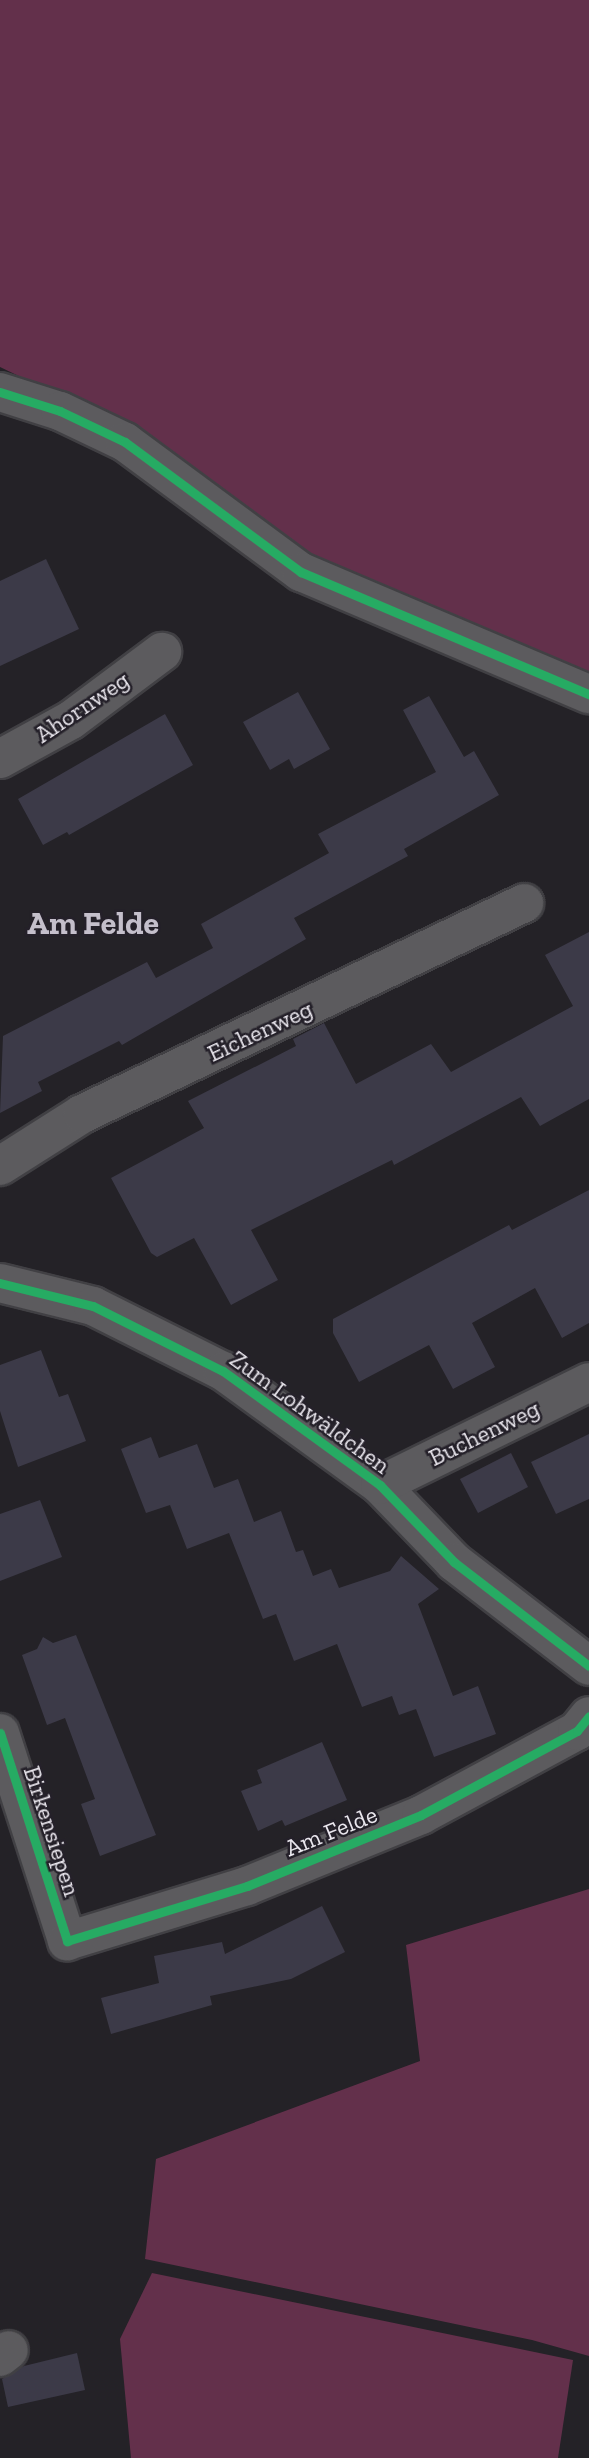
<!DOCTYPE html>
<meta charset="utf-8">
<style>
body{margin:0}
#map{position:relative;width:589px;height:2458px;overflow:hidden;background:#242227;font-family:"Zilla Slab",serif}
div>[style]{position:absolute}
.green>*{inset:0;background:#63304b}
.building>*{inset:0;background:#3c3a48}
.roads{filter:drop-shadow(2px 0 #414044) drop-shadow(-2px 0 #414044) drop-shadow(0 2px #414044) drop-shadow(0 -2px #414044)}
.street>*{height:38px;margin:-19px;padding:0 19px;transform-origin:19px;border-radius:19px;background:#5c5b5e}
.cycleway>*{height:9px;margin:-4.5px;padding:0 4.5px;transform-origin:4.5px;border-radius:4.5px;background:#26ab63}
span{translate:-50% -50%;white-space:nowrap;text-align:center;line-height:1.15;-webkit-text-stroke:5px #242029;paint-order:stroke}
.street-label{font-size:24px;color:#eae7ee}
.district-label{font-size:32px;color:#c4bfcb;font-weight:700}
</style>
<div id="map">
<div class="green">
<i style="clip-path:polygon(0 0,589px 0,589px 678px,310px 559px,131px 430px,0 367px)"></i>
<i style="clip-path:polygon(589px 1889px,589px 2356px,532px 2340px,145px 2259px,156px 2159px,420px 2061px,406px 1945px)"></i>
<i style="clip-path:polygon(152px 2273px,573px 2360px,558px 2458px,131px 2458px,120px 2339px)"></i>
</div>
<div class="building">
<i style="clip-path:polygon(46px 559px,79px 629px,0 666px,0 581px)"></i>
<i style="clip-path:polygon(298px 692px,330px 749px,294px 769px,289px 759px,270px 770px,243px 722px)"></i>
<i style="clip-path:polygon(429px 696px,464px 757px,474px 751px,499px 795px,404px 849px,408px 856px,294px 918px,306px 939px,122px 1045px,119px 1041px,38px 1082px,42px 1091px,0 1113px,3px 1036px,147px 962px,156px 978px,213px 948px,201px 924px,329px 853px,318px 834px,436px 772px,403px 710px)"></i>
<i style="clip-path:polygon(165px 714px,193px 765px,69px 835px,67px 832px,43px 845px,18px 799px)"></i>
<i style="clip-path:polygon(589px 932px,589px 1099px,540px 1126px,521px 1097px,394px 1165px,392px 1160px,251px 1230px,278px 1280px,231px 1305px,194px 1238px,157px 1257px,151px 1253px,111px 1178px,204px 1128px,188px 1101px,296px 1046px,293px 1039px,324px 1023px,356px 1084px,431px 1044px,451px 1072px,573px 1006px,545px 955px)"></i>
<i style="clip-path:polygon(589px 1190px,589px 1323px,562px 1338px,535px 1288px,472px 1323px,495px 1367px,453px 1389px,429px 1345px,359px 1382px,333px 1333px,333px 1319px,509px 1225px,512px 1230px)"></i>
<i style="clip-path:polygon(41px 1350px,59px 1397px,68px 1394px,86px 1441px,18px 1467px,0 1411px,0 1365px)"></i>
<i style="clip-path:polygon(589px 1434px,589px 1499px,556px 1514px,531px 1462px)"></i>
<i style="clip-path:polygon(151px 1437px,159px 1458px,197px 1444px,214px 1488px,238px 1479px,254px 1522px,281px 1511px,296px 1552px,303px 1550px,313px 1576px,331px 1569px,339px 1588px,390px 1571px,401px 1556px,439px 1589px,418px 1604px,453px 1696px,478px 1686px,496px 1734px,434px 1757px,416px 1709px,399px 1715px,392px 1696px,362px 1707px,337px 1644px,294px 1661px,276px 1614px,263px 1619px,229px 1533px,187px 1549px,170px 1505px,146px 1513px,121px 1449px)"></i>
<i style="clip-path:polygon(511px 1453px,528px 1487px,478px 1513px,460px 1479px)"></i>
<i style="clip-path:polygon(40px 1500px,62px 1557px,0 1581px,0 1514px)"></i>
<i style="clip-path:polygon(76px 1635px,156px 1835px,100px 1856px,81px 1804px,95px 1799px,65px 1718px,47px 1725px,22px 1655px,37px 1649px,43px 1637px,53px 1643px)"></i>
<i style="clip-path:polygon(322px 1742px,347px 1800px,285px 1826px,282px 1820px,258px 1831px,241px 1791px,262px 1783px,257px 1770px)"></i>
<i style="clip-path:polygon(322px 1906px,345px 1952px,291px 1979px,210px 1996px,212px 2005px,111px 2034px,101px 1998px,159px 1983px,154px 1956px,222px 1942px,225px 1954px)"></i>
<i style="clip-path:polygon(77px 2353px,85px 2390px,8px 2407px,2px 2379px,24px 2366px)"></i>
</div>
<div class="roads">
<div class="street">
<i style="left:0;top:392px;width:63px;rotate:17.6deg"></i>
<i style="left:60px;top:411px;width:72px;rotate:25.5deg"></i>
<i style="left:125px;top:442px;width:219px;rotate:36.5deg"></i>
<i style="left:301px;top:572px;width:313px;rotate:23deg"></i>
<i style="left:0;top:759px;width:81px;rotate:-28.8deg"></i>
<i style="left:71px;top:720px;width:114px;rotate:-36.8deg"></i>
<i style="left:0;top:1166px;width:97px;rotate:-32.4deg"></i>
<i style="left:82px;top:1114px;width:490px;rotate:-25.5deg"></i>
<i style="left:0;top:1283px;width:96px;rotate:13.9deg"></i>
<i style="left:93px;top:1306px;width:145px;rotate:26.6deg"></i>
<i style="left:223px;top:1371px;width:194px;rotate:36deg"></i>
<i style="left:380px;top:1485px;width:107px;rotate:46.1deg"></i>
<i style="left:454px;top:1562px;width:170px;rotate:37.6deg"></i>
<i style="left:380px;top:1485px;width:233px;rotate:-26.2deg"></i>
<i style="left:0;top:1733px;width:219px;rotate:72.1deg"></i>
<i style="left:67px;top:1941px;width:188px;rotate:-17deg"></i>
<i style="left:247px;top:1886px;width:188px;rotate:-22.2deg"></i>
<i style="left:421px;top:1815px;width:177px;rotate:-28.3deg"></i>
<i style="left:577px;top:1731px;width:19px;rotate:-51deg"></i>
<i style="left:0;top:2357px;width:11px;rotate:-38deg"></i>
</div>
</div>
<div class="cycleway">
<i style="left:0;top:392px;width:63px;rotate:17.6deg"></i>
<i style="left:60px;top:411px;width:72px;rotate:25.5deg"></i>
<i style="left:125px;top:442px;width:219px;rotate:36.5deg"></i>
<i style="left:301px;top:572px;width:313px;rotate:23deg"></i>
<i style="left:0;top:1283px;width:96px;rotate:13.9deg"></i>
<i style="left:93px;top:1306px;width:145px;rotate:26.6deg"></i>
<i style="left:223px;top:1371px;width:194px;rotate:36deg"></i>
<i style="left:380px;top:1485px;width:107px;rotate:46.1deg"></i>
<i style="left:454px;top:1562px;width:170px;rotate:37.6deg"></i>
<i style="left:0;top:1733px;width:219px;rotate:72.1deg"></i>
<i style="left:67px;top:1941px;width:188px;rotate:-17deg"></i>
<i style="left:247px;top:1886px;width:188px;rotate:-22.2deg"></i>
<i style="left:421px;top:1815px;width:177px;rotate:-28.3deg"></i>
<i style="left:577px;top:1731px;width:19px;rotate:-51deg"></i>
</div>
<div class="street-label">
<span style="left:82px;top:707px;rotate:-34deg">Ahornweg</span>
<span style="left:260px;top:1031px;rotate:-25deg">Eichenweg</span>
<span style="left:310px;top:1412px;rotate:36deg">Zum Lohwäldchen</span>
<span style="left:484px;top:1433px;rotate:-26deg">Buchenweg</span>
<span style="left:52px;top:1831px;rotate:72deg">Birkensiepen</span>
<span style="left:331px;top:1831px;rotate:-22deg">Am Felde</span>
</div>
<div class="district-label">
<span style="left:93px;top:923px">Am Felde</span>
</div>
</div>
